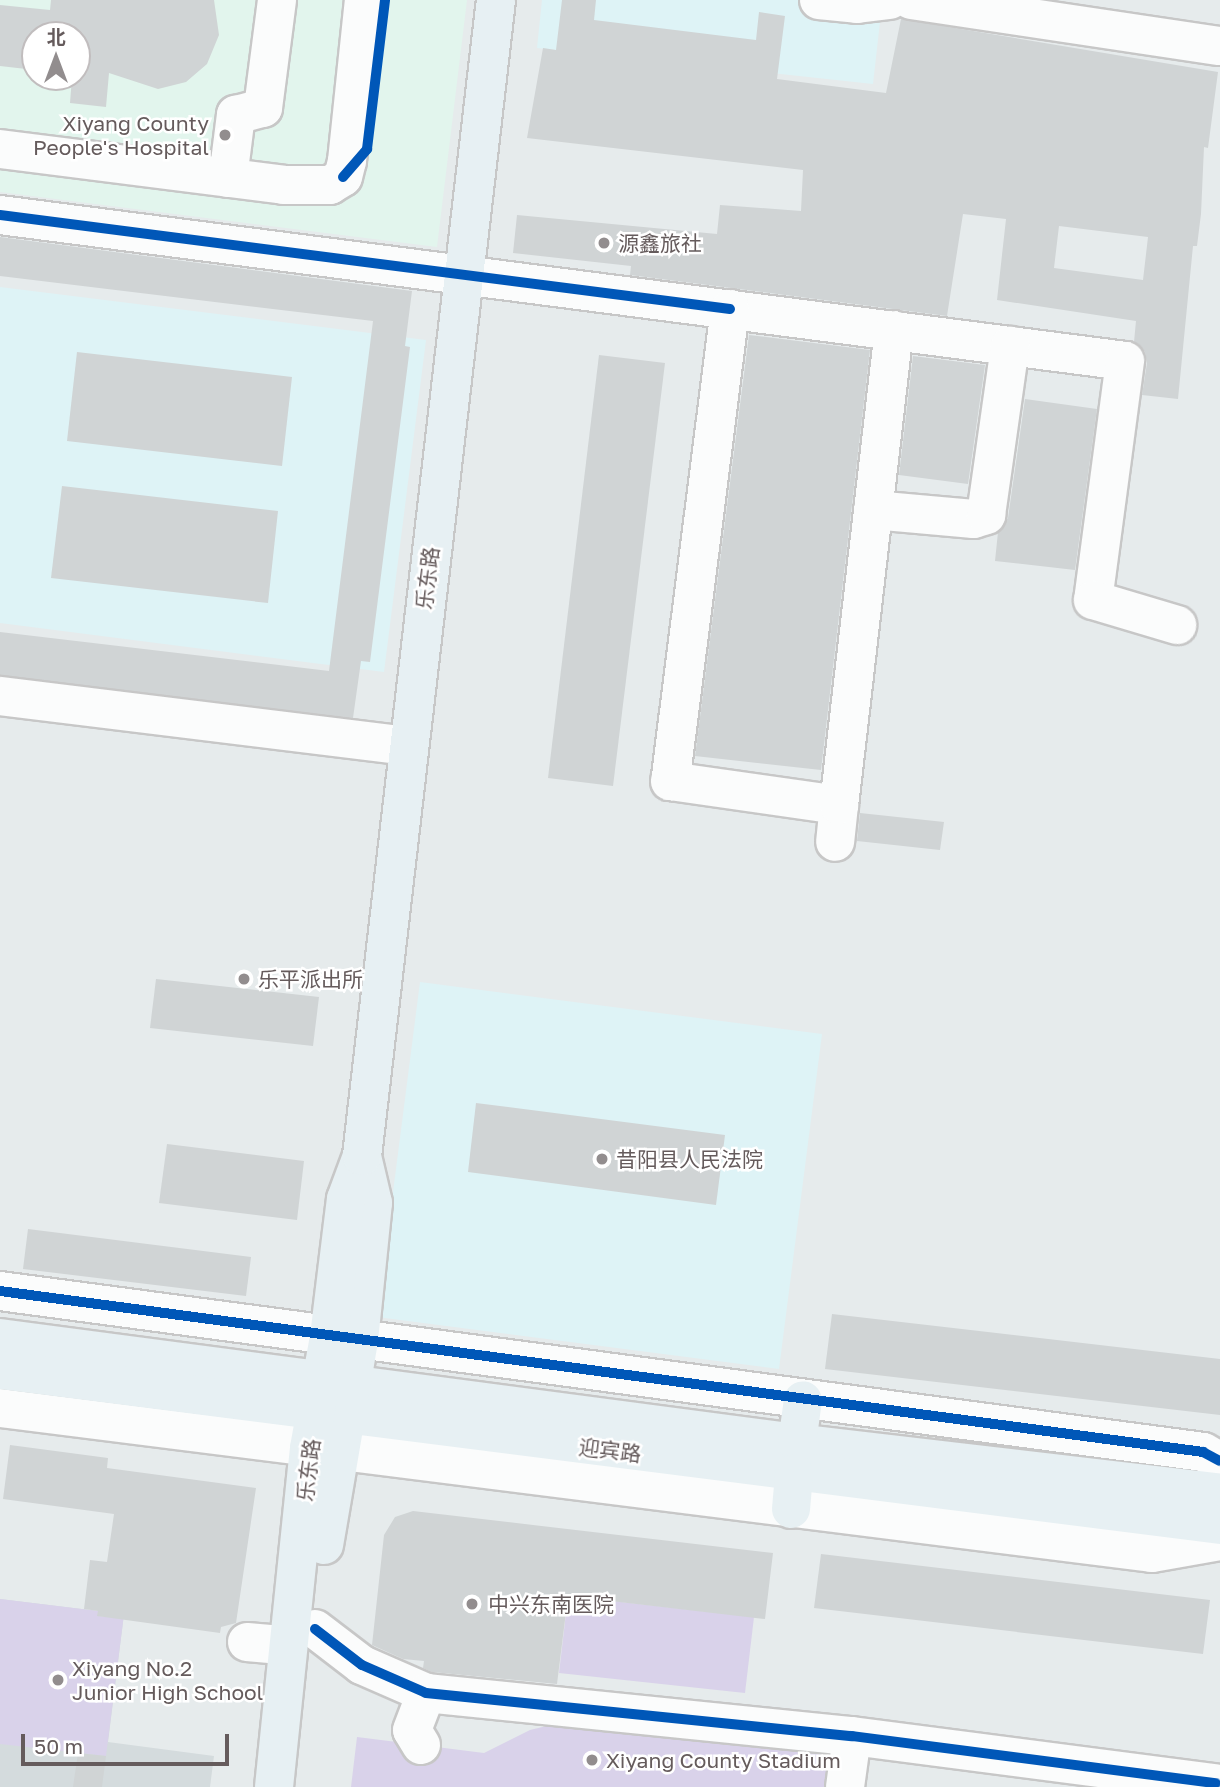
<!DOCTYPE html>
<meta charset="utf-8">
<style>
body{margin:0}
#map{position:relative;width:1220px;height:1787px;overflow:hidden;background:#e6ebec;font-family:"Golos Text","Noto Sans SC",sans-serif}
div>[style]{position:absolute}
.commercial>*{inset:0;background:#def3f6}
.education>*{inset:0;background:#d4dbdd}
.medical>*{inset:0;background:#e2f5ed}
.green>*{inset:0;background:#d9d2ea}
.building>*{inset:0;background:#d0d4d5}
.roads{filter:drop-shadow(2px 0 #c7c7c7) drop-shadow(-2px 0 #c7c7c7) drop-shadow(0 2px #c7c7c7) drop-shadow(0 -2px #c7c7c7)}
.minor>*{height:38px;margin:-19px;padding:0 19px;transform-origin:19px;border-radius:19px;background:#fbfcfc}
.major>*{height:38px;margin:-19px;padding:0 19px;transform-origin:19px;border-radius:19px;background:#e7f0f3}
.cycleway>*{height:10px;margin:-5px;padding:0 5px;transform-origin:5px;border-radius:5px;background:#0057b8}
.dots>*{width:19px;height:19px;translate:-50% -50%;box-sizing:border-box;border:4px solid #fff;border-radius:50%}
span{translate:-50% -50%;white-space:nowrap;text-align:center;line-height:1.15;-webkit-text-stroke:5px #fff;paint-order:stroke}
.poi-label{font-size:21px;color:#655b5c}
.right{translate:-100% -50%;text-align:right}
.left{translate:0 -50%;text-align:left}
.street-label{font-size:21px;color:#655b5c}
.north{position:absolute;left:21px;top:21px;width:70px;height:70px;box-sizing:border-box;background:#fff;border:2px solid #c1bdbe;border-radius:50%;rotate:0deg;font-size:19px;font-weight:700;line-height:28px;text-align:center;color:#655b5c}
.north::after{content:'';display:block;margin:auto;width:24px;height:32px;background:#928d8e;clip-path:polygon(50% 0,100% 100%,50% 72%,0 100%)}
.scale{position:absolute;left:21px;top:1734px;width:208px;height:32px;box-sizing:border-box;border:4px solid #655b5c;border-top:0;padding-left:9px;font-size:21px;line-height:24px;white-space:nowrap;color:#655b5c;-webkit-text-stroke:5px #fff;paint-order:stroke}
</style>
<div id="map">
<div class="commercial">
<i style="clip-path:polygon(542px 0,848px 0,882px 4px,873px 84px,537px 48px)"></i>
<i style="clip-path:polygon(0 287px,426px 340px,384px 672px,0 623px)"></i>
<i style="clip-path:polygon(420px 982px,822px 1034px,779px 1369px,377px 1317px)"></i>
</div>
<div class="education">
<i style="clip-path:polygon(0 1599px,98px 1611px,98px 1616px,115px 1618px,124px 1614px,108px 1742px,214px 1756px,210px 1787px,0 1787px)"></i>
</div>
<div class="medical">
<i style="clip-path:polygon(evenodd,0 0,467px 0,437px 247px,0 192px,0 0,35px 35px,77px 35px,77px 77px,35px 77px,35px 35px)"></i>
</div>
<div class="green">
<i style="clip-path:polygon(568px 1596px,754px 1617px,745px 1693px,559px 1673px)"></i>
<i style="clip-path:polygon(0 1599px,98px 1611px,98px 1616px,115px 1618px,124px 1614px,106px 1756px,0 1744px)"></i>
<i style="clip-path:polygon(563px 1722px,815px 1747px,828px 1755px,832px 1766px,829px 1787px,351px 1787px,357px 1737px,484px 1753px,530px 1730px)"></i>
</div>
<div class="building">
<i style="clip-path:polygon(51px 0,214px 0,219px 35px,207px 64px,186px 82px,158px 89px,109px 73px,106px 107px,70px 103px,72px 77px,77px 77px,77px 35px,35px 35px,35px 70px,0 66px,0 5px,50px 10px)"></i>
<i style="clip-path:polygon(evenodd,562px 0,596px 0,594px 20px,756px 40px,759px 12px,785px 16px,777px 79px,886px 93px,901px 19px,1218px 72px,1208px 148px,1204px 147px,1201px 214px,1197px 246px,1193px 246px,1178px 399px,1142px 395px,1147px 363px,1145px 352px,1134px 342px,1136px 321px,997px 300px,1006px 219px,963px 214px,947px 316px,630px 275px,631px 266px,513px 253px,517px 215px,717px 234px,720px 205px,801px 211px,803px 170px,527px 138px,543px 48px,556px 50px,562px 0,1059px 226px,1148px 237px,1143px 280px,1054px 268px,1059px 226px)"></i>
<i style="clip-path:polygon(0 237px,412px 291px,405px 346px,410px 347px,370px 662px,361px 661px,353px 718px,0 675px,0 632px,329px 671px,373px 321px,0 276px)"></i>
<i style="clip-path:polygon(749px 335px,870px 350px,821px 770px,695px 756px)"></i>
<i style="clip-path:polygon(77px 352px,292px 377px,282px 466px,67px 441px)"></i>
<i style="clip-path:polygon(599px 355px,665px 363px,613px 786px,548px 778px)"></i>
<i style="clip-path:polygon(913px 356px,985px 365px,968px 484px,899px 475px)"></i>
<i style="clip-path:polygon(1025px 399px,1097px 409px,1075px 570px,995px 561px,998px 532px,1008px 518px)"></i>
<i style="clip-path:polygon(62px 486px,278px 511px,268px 603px,51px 578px)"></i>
<i style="clip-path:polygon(860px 813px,944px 822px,940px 850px,857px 841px)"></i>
<i style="clip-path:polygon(156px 979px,319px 997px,313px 1046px,150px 1028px)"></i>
<i style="clip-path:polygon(476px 1103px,725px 1135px,716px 1205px,468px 1172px)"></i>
<i style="clip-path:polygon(167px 1144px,304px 1161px,297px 1220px,159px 1203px)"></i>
<i style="clip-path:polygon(28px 1229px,251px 1257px,246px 1296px,23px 1269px)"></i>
<i style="clip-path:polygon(832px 1314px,1220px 1359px,1220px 1415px,825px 1369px)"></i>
<i style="clip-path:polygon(10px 1445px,108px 1458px,107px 1468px,256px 1488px,236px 1623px,221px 1627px,220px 1633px,97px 1616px,98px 1611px,84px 1609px,90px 1560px,107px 1562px,114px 1514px,3px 1499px)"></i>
<i style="clip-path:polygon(413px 1511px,773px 1553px,765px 1619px,568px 1596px,557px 1684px,432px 1672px,423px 1668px,424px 1661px,403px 1659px,372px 1645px,384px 1535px,395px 1517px)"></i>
<i style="clip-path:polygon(821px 1554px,1210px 1600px,1203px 1654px,814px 1608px)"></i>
<i style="clip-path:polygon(78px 1753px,106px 1756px,102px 1787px,73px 1787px)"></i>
</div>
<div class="roads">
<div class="minor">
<i style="left:819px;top:0;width:38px;rotate:6deg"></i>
<i style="left:857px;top:4px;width:33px;rotate:-7deg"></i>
<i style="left:911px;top:0;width:312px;rotate:8.5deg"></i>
<i style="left:0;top:149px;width:285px;rotate:7.2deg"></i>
<i style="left:283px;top:185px;width:47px"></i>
<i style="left:330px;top:185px;width:15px;rotate:-32deg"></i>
<i style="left:343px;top:177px;width:16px;rotate:-76deg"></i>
<i style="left:347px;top:161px;width:162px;rotate:-84deg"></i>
<i style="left:228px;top:178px;width:64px;rotate:-82.8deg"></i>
<i style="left:236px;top:115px;width:28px;rotate:-15deg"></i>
<i style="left:263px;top:108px;width:109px;rotate:-82.6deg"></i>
<i style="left:0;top:215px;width:1134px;rotate:7.39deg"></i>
<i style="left:1125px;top:361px;width:241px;rotate:97.6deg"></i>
<i style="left:1093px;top:600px;width:88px;rotate:16.6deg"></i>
<i style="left:730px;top:309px;width:476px;rotate:97.2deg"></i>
<i style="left:670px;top:781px;width:171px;rotate:8.1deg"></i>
<i style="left:839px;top:805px;width:37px;rotate:96deg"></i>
<i style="left:873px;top:510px;width:101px;rotate:5.1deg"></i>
<i style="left:974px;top:519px;width:13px;rotate:-18deg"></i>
<i style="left:986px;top:515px;width:171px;rotate:-81.9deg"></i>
<i style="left:0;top:696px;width:409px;rotate:7deg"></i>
<i style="left:839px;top:805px;width:478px;rotate:-83.4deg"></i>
<i style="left:0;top:1291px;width:1214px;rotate:7.62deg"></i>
<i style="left:1203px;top:1452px;width:19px;rotate:28deg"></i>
<i style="left:0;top:1408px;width:1161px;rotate:7.17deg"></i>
<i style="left:1152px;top:1553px;width:69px;rotate:-10deg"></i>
<i style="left:315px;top:1629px;width:59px;rotate:37.5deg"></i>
<i style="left:362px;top:1665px;width:70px;rotate:23.6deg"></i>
<i style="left:426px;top:1693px;width:428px;rotate:5.8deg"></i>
<i style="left:852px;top:1736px;width:367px;rotate:7.4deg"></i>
<i style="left:247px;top:1642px;width:23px;rotate:5deg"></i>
<i style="left:421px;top:1745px;width:17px;rotate:-121deg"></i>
<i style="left:412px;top:1730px;width:40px;rotate:-69deg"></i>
<i style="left:845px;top:1787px;width:51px;rotate:-82.2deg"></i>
</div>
<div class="major">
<i style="left:0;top:1338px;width:804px;rotate:7.51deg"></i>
<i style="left:797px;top:1443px;width:426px;rotate:6.7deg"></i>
<i style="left:0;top:1370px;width:1230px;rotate:7.24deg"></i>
<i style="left:797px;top:1443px;width:43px;rotate:-82.1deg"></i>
<i style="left:791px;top:1509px;width:36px;rotate:-85deg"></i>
<i style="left:324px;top:1545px;width:208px;rotate:-80.3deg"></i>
<i style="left:359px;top:1340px;width:138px;rotate:-84.2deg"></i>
<i style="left:373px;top:1203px;width:48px;rotate:-103.2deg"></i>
<i style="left:274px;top:1787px;width:341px;rotate:-84.1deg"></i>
<i style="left:309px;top:1448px;width:113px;rotate:-79.8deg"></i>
<i style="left:329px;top:1337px;width:139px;rotate:-83deg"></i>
<i style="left:346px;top:1199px;width:46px;rotate:-69.6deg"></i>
<i style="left:362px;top:1156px;width:1164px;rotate:-83.39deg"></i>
</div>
</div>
<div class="cycleway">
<i style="left:343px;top:177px;width:37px;rotate:-49deg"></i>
<i style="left:367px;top:149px;width:150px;rotate:-83.1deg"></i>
<i style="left:0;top:215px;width:736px;rotate:7.34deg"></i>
<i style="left:0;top:1291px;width:1214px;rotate:7.62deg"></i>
<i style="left:1203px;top:1452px;width:19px;rotate:28deg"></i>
<i style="left:315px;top:1629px;width:59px;rotate:37.5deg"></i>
<i style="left:362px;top:1665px;width:70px;rotate:23.6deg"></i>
<i style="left:426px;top:1693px;width:428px;rotate:5.8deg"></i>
<i style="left:852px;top:1736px;width:367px;rotate:7.4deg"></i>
</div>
<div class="dots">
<i style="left:225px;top:135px;background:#928d8e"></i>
<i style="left:604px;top:243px;background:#928d8e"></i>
<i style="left:244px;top:979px;background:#928d8e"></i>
<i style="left:602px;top:1159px;background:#928d8e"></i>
<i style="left:472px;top:1604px;background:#928d8e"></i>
<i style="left:58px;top:1680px;background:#928d8e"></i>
<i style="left:592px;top:1760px;background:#928d8e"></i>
</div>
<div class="poi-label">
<span class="right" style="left:209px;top:135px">Xiyang County<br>People's Hospital</span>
<span class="left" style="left:618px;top:243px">源鑫旅社</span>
<span class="left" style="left:258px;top:979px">乐平派出所</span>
<span class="left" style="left:616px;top:1159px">昔阳县人民法院</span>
<span class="left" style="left:488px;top:1604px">中兴东南医院</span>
<span class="left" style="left:72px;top:1680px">Xiyang No.2<br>Junior High School</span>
<span class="left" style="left:606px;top:1760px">Xiyang County Stadium</span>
</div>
<div class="street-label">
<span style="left:427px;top:578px;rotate:-83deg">乐东路</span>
<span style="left:610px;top:1450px;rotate:7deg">迎宾路</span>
<span style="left:308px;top:1470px;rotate:-83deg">乐东路</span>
</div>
<div class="north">北</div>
<div class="scale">50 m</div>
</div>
